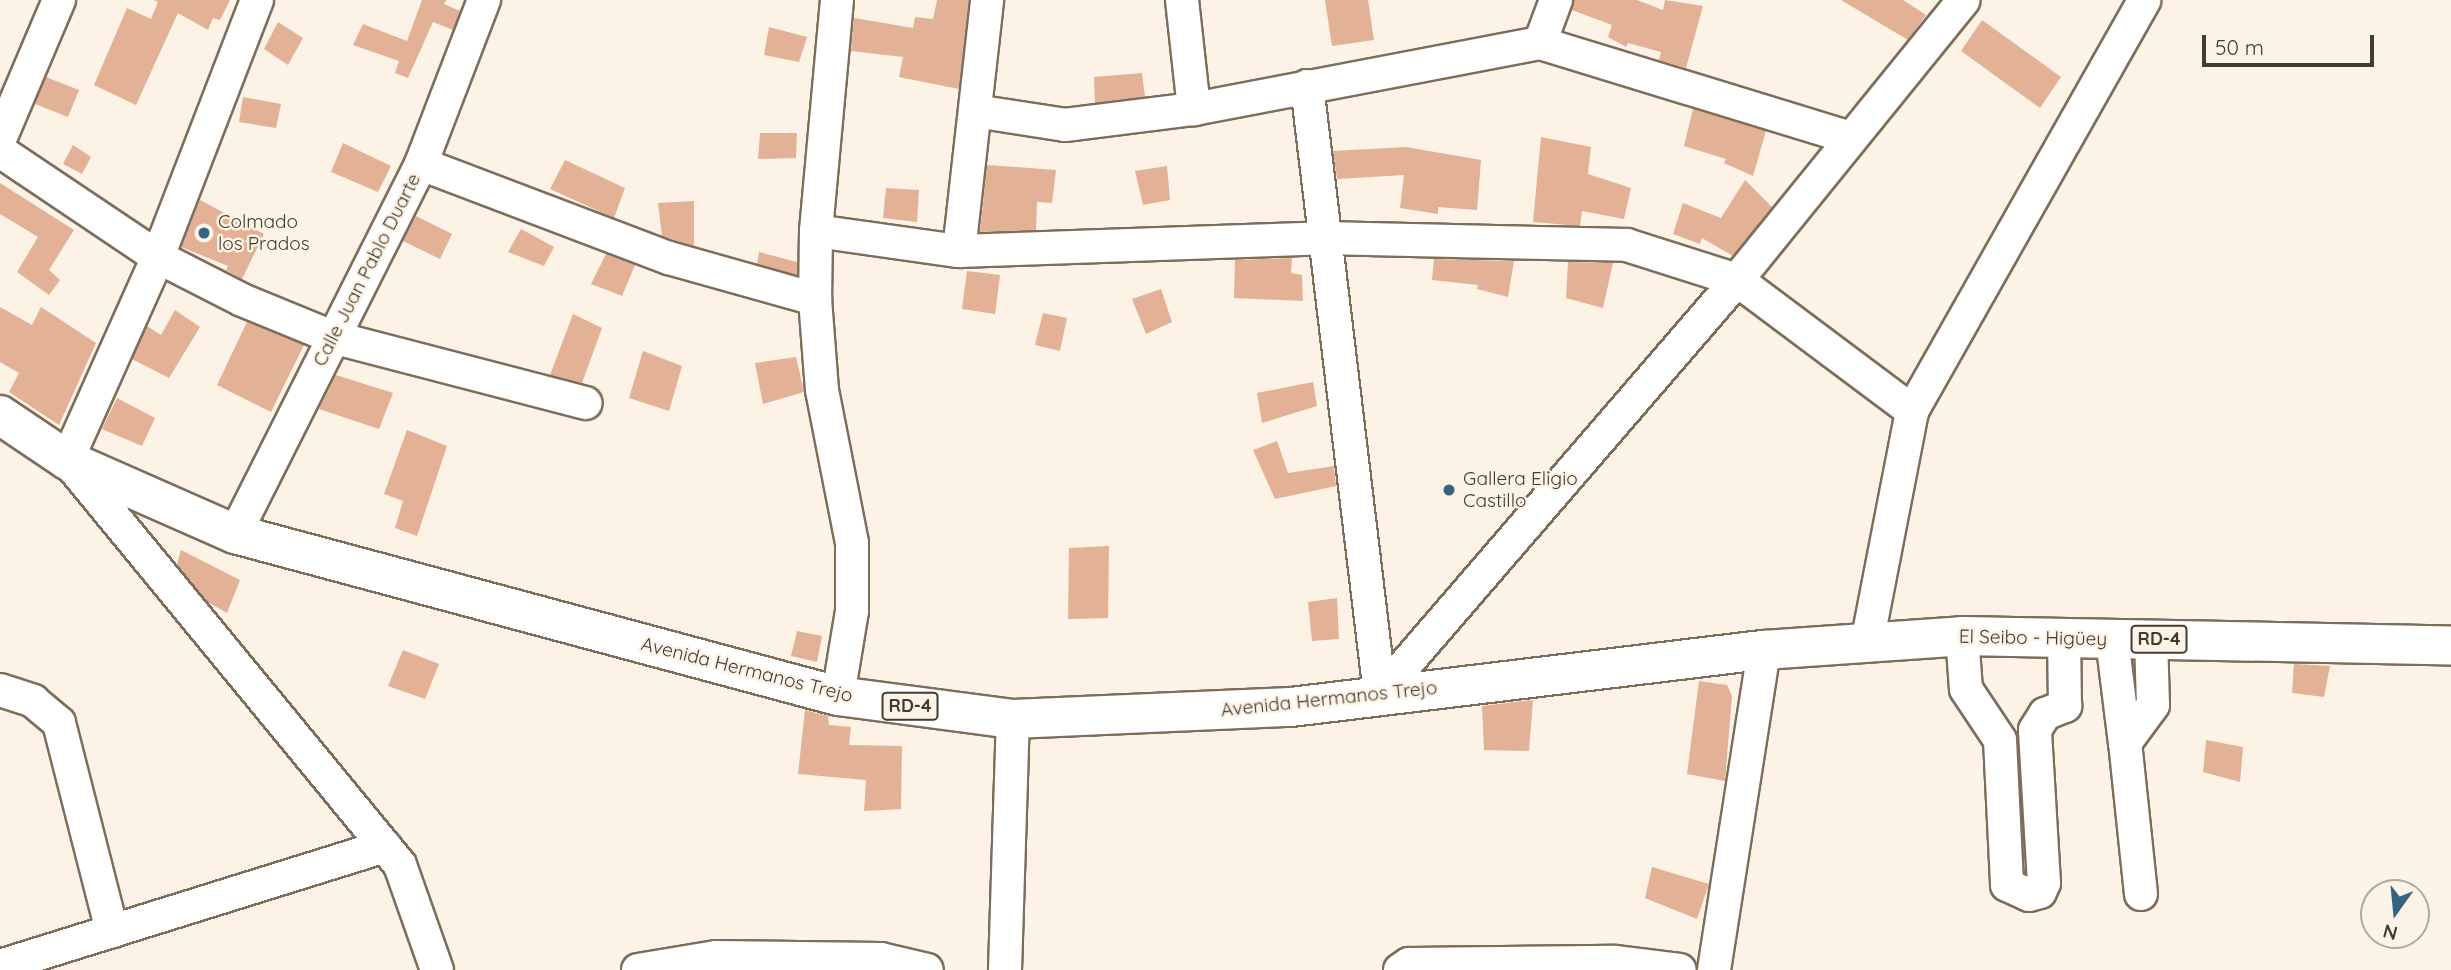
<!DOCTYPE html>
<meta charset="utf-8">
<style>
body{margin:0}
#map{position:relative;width:2451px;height:970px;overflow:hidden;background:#fcf2e5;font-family:Quicksand,sans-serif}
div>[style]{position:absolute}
.building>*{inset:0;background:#e3b196}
.roads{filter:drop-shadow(2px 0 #7d6d5a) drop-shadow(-2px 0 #7d6d5a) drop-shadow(0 2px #7d6d5a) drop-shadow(0 -2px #7d6d5a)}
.minor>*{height:32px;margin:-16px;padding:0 16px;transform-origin:16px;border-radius:16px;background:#fff}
.major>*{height:38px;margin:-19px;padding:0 19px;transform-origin:19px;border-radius:19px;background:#fff}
.dots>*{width:19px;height:19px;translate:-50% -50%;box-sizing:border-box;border:4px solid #fcf2e5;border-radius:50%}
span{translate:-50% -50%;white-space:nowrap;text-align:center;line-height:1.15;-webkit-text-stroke:5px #fcf2e5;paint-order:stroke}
.shield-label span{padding:2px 5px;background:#fcf2e5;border:2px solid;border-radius:5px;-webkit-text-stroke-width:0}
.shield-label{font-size:18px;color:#413b32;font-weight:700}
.poi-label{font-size:19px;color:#413b32}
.left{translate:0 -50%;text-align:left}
.street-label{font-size:19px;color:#413b32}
.north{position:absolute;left:2360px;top:879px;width:70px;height:70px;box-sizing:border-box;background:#fcf2e5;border:2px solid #b1a99d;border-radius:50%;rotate:195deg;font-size:19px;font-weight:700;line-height:28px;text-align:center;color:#413b32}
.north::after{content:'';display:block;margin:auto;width:24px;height:32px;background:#336482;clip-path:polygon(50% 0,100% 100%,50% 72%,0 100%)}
.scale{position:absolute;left:2202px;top:35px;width:172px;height:32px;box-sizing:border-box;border:4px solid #413b32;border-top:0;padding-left:9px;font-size:21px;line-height:24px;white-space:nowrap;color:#413b32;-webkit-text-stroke:5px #fcf2e5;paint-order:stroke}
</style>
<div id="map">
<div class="building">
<i style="clip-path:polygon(154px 0,230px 0,220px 20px,213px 18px,208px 30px,178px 13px,136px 105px,94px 85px,127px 8px,151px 19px,158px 2px)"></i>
<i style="clip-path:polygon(422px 0,446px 0,444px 4px,460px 11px,453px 30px,433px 22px,408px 78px,395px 73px,399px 61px,353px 45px,363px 24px,407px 41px)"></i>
<i style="clip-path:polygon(937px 0,969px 0,959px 89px,899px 77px,903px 57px,851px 51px,854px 18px,913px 28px,915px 17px,933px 19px)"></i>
<i style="clip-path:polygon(1325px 0,1368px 0,1374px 40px,1332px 46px)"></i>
<i style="clip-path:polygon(1574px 0,1637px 0,1663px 10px,1665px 0,1703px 6px,1686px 68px,1659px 60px,1661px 52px,1628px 43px,1626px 47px,1608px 37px,1612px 25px,1572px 10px)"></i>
<i style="clip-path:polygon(1841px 0,1903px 0,1926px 15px,1908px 40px)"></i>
<i style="clip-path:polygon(1982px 20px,2061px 77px,2040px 108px,1961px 51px)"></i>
<i style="clip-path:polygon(278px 22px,303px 38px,288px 65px,264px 49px)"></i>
<i style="clip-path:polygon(769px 27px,807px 37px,799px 62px,764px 55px)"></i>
<i style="clip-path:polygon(1142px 73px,1145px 97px,1095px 103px,1094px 77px)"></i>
<i style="clip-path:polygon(46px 77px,79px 90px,68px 117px,35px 104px)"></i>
<i style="clip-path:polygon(243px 97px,281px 104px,276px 128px,239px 122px)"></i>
<i style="clip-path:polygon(1693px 109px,1766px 131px,1753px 176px,1724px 163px,1726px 159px,1684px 146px)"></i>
<i style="clip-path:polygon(760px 133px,797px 133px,796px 158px,758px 159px)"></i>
<i style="clip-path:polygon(1541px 137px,1591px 147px,1588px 174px,1631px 188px,1624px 219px,1582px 211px,1580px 226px,1533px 222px)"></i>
<i style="clip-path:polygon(343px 143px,391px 166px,378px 192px,331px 172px)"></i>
<i style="clip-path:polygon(73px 145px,91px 157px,82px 174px,63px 164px)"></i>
<i style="clip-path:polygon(1406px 147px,1481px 160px,1477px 210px,1438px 207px,1438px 214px,1400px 208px,1404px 175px,1337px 179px,1333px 151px)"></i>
<i style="clip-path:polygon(565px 160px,625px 188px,614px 218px,550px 189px)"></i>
<i style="clip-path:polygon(987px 165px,1056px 170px,1052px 203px,1037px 202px,1036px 230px,980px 232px)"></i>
<i style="clip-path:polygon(1167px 166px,1170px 200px,1143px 205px,1135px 171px)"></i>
<i style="clip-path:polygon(1745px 180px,1772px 207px,1733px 256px,1702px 238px,1700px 244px,1673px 234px,1683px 203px,1721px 218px)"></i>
<i style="clip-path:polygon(0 183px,74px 230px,49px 270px,60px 280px,49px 295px,17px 272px,38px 237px,0 214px)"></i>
<i style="clip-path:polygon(886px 188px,919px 190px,917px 222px,883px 218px)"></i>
<i style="clip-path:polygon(200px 200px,264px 234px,242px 279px,226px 270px,228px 266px,181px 247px)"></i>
<i style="clip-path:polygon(694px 201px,694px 246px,662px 236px,658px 203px)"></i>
<i style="clip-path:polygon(416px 216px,452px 234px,440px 259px,403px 241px)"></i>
<i style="clip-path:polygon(521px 229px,554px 247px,544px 266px,508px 252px)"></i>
<i style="clip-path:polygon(759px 252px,797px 262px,797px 275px,757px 264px)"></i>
<i style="clip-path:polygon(606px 254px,635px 265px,622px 296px,591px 284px)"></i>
<i style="clip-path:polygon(1292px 258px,1291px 273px,1302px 275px,1303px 301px,1234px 298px,1235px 260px)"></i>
<i style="clip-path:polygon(1434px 259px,1514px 261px,1508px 297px,1477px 289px,1478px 285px,1432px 280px)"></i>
<i style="clip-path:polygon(1568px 262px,1613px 263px,1603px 308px,1566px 298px)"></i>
<i style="clip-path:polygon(967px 271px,1000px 275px,995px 314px,962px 309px)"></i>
<i style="clip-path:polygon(1161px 289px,1172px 322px,1146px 334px,1132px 299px)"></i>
<i style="clip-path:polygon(0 307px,32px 325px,41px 307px,96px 343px,59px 425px,9px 392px,19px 373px,0 362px)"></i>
<i style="clip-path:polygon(175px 310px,200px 327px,169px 378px,132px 359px,147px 326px,161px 335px)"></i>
<i style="clip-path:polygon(1043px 313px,1067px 318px,1060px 351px,1035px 345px)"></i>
<i style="clip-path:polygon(573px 314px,602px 328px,582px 383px,550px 375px)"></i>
<i style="clip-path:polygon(247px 322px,304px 345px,271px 412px,217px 385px)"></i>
<i style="clip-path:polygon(643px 351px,682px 366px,669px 411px,629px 398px)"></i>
<i style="clip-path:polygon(796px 357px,804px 392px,763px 404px,755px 363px)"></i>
<i style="clip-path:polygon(336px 375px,393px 393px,379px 429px,319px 409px)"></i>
<i style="clip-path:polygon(1313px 382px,1317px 406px,1262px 423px,1257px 393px)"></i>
<i style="clip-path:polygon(117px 398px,155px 418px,142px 446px,102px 429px)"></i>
<i style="clip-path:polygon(407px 430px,447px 446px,417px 536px,395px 528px,403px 501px,384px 494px)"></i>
<i style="clip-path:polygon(1277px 441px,1288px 473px,1334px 466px,1336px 486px,1275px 499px,1253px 450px)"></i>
<i style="clip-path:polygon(1109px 546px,1108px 618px,1068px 619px,1069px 548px)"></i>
<i style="clip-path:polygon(181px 550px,240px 580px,227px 613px,206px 601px,177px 564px)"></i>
<i style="clip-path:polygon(1337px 598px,1339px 639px,1312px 641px,1308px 602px)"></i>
<i style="clip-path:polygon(797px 631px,822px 636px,817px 662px,791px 656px)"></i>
<i style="clip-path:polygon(403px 650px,439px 664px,425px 699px,388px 686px)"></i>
<i style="clip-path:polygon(2294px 664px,2330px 666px,2324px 697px,2292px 693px)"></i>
<i style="clip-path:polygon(1699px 681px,1727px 685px,1732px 696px,1725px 781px,1687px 774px)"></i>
<i style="clip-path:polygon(1533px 700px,1529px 751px,1484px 750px,1482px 706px)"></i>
<i style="clip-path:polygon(805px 710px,828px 716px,829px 725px,851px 727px,849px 745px,902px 746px,901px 809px,864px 811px,866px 780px,798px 774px)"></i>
<i style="clip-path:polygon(2206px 740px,2243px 747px,2240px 782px,2203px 772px)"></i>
<i style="clip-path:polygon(1652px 867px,1709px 884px,1697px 919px,1645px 898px)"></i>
</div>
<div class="roads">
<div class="minor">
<i style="left:257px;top:0;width:275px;rotate:111.1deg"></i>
<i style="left:158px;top:257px;width:222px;rotate:114.1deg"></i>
<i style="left:67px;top:460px;width:524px;rotate:50.57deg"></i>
<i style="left:400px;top:865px;width:111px;rotate:70.6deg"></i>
<i style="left:837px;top:0;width:232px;rotate:95.2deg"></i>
<i style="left:816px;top:231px;width:68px;rotate:90.8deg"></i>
<i style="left:815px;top:299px;width:91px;rotate:85.6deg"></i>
<i style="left:822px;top:390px;width:156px;rotate:78.9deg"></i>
<i style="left:852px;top:543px;width:68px;rotate:90deg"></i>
<i style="left:852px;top:611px;width:86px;rotate:99.4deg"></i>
<i style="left:1182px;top:0;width:110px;rotate:83.7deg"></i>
<i style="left:1540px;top:43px;width:46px;rotate:-69.6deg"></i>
<i style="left:1307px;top:86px;width:612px;rotate:83.15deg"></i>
<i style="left:975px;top:111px;width:91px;rotate:8.8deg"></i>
<i style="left:1065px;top:125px;width:130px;rotate:-7.1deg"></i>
<i style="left:1194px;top:109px;width:352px;rotate:-10.8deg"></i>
<i style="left:1540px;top:43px;width:325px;rotate:17deg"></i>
<i style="left:0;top:139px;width:151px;rotate:-67deg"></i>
<i style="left:0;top:151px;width:190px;rotate:33.9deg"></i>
<i style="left:158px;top:257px;width:94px;rotate:27.1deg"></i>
<i style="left:242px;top:300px;width:97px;rotate:22.3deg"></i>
<i style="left:332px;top:337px;width:262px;rotate:14.6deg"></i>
<i style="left:421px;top:164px;width:265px;rotate:20.8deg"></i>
<i style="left:669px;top:258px;width:152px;rotate:15.7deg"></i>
<i style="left:816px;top:231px;width:144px;rotate:8deg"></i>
<i style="left:959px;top:251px;width:365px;rotate:-2deg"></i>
<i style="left:1324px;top:238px;width:303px;rotate:1.3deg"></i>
<i style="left:1627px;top:245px;width:115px;rotate:17.7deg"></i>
<i style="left:1737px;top:280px;width:219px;rotate:36.8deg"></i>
<i style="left:959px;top:251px;width:253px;rotate:-83.6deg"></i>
<i style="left:235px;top:534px;width:414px;rotate:-63.3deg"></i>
<i style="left:421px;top:164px;width:176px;rotate:-69deg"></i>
<i style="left:1962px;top:636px;width:53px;rotate:85.7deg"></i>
<i style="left:1966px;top:689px;width:61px;rotate:56.3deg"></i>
<i style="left:2000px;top:740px;width:145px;rotate:87.2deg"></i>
<i style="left:2007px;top:885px;width:24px;rotate:24deg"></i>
<i style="left:2029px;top:895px;width:11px;rotate:-15deg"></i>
<i style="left:2040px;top:892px;width:10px;rotate:-66deg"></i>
<i style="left:2044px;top:883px;width:153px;rotate:-93.4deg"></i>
<i style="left:2035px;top:730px;width:19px;rotate:-58deg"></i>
<i style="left:2045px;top:714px;width:22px;rotate:-22deg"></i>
<i style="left:2065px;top:706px;width:68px;rotate:-90.8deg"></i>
<i style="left:2112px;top:639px;width:105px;rotate:82.9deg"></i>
<i style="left:1867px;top:643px;width:236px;rotate:-79deg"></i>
<i style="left:1912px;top:411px;width:472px;rotate:-60.5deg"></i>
<i style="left:0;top:690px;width:35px;rotate:18deg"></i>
<i style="left:33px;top:701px;width:34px;rotate:40deg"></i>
<i style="left:59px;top:723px;width:215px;rotate:75.7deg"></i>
<i style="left:1380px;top:694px;width:547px;rotate:-49.23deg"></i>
<i style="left:1737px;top:280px;width:360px;rotate:-51deg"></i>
<i style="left:2141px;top:894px;width:152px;rotate:-96deg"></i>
<i style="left:2125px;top:743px;width:47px;rotate:-53.6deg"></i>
<i style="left:2153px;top:705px;width:66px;rotate:-91.7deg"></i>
<i style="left:0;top:966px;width:403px;rotate:-17.3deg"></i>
<i style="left:638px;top:970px;width:79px;rotate:-9.5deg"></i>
<i style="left:716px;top:957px;width:165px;rotate:0.7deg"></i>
<i style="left:881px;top:959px;width:47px;rotate:13.4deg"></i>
<i style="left:1005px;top:970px;width:251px;rotate:-88.2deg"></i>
<i style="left:1400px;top:970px;width:11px;rotate:-34deg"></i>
<i style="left:1409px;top:964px;width:206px;rotate:-0.6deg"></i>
<i style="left:1615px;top:962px;width:65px;rotate:7deg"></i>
<i style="left:1714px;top:970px;width:324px;rotate:-81.1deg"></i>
</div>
<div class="major">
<i style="left:0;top:415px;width:81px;rotate:33.9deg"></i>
<i style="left:67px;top:460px;width:184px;rotate:23.8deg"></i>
<i style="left:235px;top:534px;width:624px;rotate:15.04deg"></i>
<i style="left:838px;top:696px;width:177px;rotate:7.5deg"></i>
<i style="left:1013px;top:719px;width:278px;rotate:-2.5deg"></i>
<i style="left:1291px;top:707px;width:476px;rotate:-6.9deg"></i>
<i style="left:1764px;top:650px;width:198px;rotate:-4deg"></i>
<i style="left:1962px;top:636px;width:489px;rotate:1.1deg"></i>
</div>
</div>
<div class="dots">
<i style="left:204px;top:233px;background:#336482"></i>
<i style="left:1449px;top:490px;background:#336482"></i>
</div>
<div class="shield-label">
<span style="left:2159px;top:639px">RD-4</span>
<span style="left:910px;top:706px">RD-4</span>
</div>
<div class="poi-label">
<span class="left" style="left:218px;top:233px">Colmado<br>los Prados</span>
<span class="left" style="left:1463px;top:490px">Gallera Eligio<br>Castillo</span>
</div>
<div class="street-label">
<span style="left:367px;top:270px;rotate:-63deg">Calle Juan Pablo Duarte</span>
<span style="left:2033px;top:638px;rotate:1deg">El Seibo - Higüey</span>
<span style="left:747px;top:670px;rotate:14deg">Avenida Hermanos Trejo</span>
<span style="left:1329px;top:699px;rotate:-6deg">Avenida Hermanos Trejo</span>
</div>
<div class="north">N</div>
<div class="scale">50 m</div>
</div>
